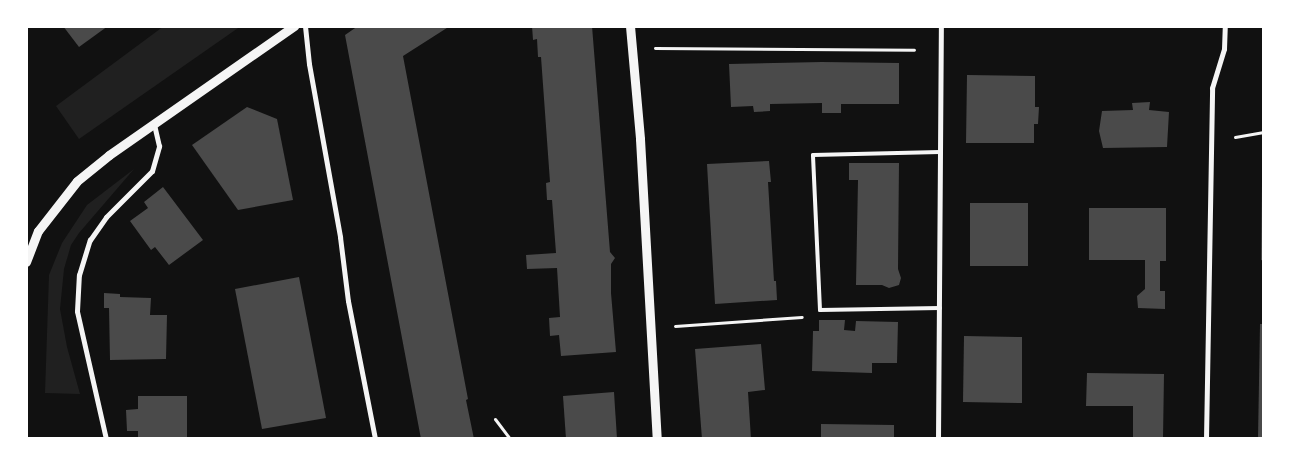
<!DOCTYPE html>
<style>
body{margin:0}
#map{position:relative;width:1290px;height:465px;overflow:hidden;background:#111;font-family:Inter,sans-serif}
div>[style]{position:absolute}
.green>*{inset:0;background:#202020}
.building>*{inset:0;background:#4a4a4a}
.path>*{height:3px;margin:-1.5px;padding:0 1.5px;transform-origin:1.5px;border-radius:1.5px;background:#f5f5f5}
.service>*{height:4px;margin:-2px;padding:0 2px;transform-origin:2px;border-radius:2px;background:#f5f5f5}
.minor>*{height:5px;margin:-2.5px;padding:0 2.5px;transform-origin:2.5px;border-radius:2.5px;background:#f5f5f5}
.tertiary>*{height:9px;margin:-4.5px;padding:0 4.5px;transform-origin:4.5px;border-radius:4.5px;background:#f5f5f5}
span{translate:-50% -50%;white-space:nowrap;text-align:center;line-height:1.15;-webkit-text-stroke:4px #fff;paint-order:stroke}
.frame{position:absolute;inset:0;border:28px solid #fff;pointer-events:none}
</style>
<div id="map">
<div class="green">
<i style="clip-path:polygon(164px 26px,241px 26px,79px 139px,56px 106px)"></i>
<i style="clip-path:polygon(134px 169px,79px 233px,71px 245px,64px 269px,60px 309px,67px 347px,80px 394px,45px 393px,49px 275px,62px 243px,87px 205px)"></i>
</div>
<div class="building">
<i style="clip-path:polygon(63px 26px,108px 26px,79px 47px)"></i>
<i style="clip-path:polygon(358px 26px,450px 26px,403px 56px,468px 399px,466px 400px,474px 439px,421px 439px,345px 35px)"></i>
<i style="clip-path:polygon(532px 26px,592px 26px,610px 252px,615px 258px,611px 264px,611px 293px,616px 352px,561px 356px,559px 335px,550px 336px,549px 318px,560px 317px,557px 268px,527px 269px,526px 255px,556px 253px,552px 200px,547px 200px,546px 183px,550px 182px,541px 57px,538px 57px,537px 39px,533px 40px)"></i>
<i style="clip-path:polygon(822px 62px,899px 63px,899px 104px,841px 104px,841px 113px,822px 113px,822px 103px,770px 104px,770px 111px,754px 112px,753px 106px,731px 107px,729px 64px)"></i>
<i style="clip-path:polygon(967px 75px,1035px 76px,1035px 107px,1039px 107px,1038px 124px,1034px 124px,1034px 143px,966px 143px)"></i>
<i style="clip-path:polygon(1150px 102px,1149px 110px,1169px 112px,1167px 147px,1103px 148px,1099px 131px,1102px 111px,1133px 110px,1132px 103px)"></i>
<i style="clip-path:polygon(247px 107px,277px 119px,293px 200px,238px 210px,192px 145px)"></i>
<i style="clip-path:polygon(769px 161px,771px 182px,768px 182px,774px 281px,776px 281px,777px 300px,715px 304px,707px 164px)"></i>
<i style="clip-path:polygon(849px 163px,899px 163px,898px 269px,901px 278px,899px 285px,889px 288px,882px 285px,856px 285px,858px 180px,849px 180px)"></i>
<i style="clip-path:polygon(1262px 180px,1264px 180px,1264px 261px,1261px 260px)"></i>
<i style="clip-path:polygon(163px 187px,203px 240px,169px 265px,155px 247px,151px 250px,130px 221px,148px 208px,144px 202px)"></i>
<i style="clip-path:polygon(970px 203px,1028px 203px,1028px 266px,970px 266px)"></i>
<i style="clip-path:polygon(1089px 208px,1166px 208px,1166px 261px,1160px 261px,1160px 291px,1165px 291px,1165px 309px,1138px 308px,1137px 296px,1145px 289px,1145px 260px,1089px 260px)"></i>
<i style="clip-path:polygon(299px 277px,326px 418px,262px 429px,235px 289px)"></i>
<i style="clip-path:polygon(104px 293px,120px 294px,120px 297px,151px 298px,150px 315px,167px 315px,166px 359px,110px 360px,109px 308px,104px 308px)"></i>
<i style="clip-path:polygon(819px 320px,845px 320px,844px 330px,855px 331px,856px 321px,898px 322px,897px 363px,872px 363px,872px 373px,812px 371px,813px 331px,819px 331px)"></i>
<i style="clip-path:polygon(1260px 324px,1264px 324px,1264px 439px,1258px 439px)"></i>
<i style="clip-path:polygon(964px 336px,1022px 337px,1022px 403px,963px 402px)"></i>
<i style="clip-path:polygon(761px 344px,765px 390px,748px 392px,751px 439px,702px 439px,695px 349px)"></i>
<i style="clip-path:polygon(1087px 373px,1164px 374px,1163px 439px,1133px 439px,1133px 406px,1086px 406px)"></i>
<i style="clip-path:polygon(614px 392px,617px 439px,566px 439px,563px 396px)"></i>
<i style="clip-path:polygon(138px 396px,187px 396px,187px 439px,138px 439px,138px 431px,127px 431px,126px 410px,138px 409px)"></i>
<i style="clip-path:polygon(821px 424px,894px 425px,894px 439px,821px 439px)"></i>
</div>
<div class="path">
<i style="left:655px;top:48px;width:259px;rotate:0.4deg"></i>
<i style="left:1235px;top:137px;width:29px;rotate:-10deg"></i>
<i style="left:675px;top:326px;width:127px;rotate:-4.1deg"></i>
<i style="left:495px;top:419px;width:25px;rotate:53deg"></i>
</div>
<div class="service">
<i style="left:940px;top:308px;width:120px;rotate:179deg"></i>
<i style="left:820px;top:310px;width:155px;rotate:-92.6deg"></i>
<i style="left:813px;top:155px;width:127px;rotate:-1.4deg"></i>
</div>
<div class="minor">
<i style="left:305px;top:26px;width:38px;rotate:84deg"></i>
<i style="left:309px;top:64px;width:176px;rotate:79.8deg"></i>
<i style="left:340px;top:237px;width:64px;rotate:82.9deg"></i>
<i style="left:348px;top:301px;width:141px;rotate:78.9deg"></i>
<i style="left:106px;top:439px;width:131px;rotate:-102.8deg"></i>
<i style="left:77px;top:311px;width:36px;rotate:-87deg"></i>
<i style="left:79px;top:275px;width:37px;rotate:-73deg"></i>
<i style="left:90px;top:240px;width:28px;rotate:-55deg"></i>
<i style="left:106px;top:217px;width:65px;rotate:-45deg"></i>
<i style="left:152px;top:171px;width:26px;rotate:-74deg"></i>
<i style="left:159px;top:146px;width:23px;rotate:-103deg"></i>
<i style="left:938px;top:439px;width:413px;rotate:-89.6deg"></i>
<i style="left:1206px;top:439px;width:351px;rotate:-89deg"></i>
<i style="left:1212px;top:88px;width:41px;rotate:-72.9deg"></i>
<i style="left:1224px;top:49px;width:23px;rotate:-88deg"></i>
</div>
<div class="tertiary">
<i style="left:630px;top:26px;width:113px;rotate:84.9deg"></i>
<i style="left:640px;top:139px;width:300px;rotate:86.8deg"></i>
<i style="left:26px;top:262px;width:33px;rotate:-69deg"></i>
<i style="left:38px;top:231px;width:63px;rotate:-52deg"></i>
<i style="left:77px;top:181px;width:41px;rotate:-39.1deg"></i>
<i style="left:109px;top:155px;width:226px;rotate:-34.9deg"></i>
</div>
<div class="frame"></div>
</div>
